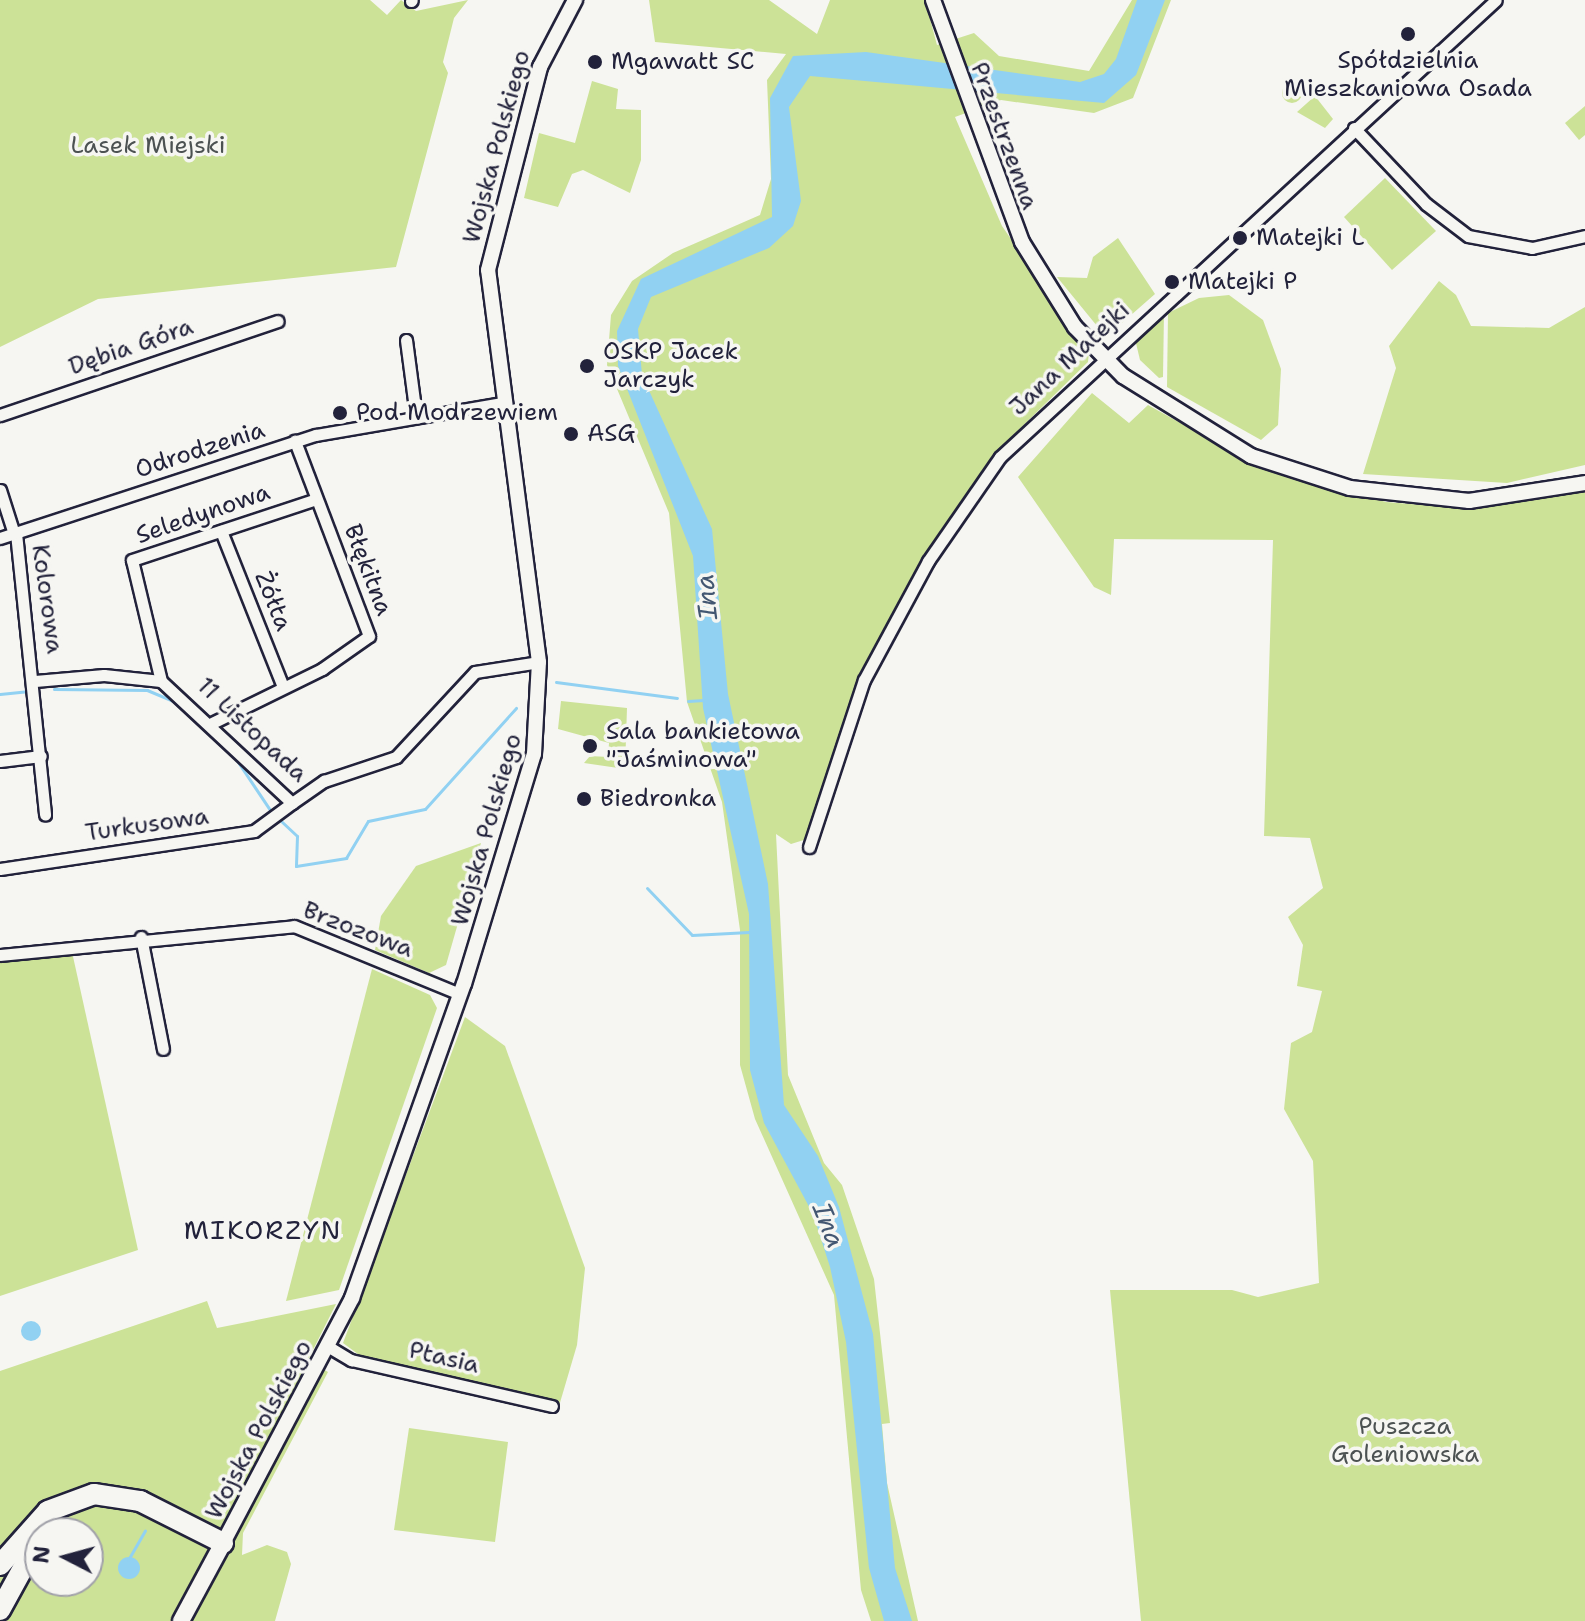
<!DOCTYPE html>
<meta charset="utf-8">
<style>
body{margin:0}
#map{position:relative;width:1585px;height:1621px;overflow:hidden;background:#f6f6f2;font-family:"Shantell Sans",sans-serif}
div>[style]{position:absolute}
.green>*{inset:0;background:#cce297}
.round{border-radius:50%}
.water>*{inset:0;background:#91d1f2}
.stream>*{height:3px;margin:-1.5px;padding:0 1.5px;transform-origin:1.5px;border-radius:1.5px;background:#91d1f2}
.roads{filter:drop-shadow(2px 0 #22223b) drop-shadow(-2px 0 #22223b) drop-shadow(0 2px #22223b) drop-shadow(0 -2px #22223b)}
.minor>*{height:11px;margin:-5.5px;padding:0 5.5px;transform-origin:5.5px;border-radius:5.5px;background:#f6f6f2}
.tertiary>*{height:14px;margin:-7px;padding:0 7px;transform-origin:7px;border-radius:7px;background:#f6f6f2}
.secondary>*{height:16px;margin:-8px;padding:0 8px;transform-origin:8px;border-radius:8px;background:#f6f6f2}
.motorway>*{height:20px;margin:-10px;padding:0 10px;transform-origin:10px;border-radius:10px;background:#f6f6f2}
.dots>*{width:22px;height:22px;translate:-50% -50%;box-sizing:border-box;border:4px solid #f6f6f2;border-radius:50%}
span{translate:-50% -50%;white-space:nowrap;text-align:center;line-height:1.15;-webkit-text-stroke:7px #f6f6f2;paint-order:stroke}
.poi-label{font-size:24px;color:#22223b}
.left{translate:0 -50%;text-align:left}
.street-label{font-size:24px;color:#22223b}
.park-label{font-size:24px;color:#4c5252}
.water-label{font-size:26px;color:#435772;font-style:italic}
.neighbourhood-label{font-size:26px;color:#22223b;letter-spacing:2px}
.north{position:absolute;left:24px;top:1517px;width:80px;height:80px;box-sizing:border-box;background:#f6f6f2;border:2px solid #a1a1a9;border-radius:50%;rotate:276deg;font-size:22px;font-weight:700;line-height:32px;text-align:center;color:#22223b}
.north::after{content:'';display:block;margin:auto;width:28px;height:36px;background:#22223b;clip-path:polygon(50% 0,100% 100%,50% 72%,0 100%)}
</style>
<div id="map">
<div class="green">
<i style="clip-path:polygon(0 0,370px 0,387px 15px,401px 0,416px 11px,468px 0,454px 18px,443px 62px,448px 73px,396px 267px,98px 299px,0 347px)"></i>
<i style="clip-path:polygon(649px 0,769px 0,817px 34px,830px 0,925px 0,937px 45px,974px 33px,999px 56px,1089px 71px,1132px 0,1171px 0,1133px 98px,1094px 113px,1001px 100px,955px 117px,1002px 226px,1089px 352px,1088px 362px,997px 451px,935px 540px,856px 685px,807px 839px,791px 844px,776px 834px,788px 1075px,824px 1163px,842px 1185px,874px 1279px,890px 1423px,882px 1424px,887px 1483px,918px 1621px,871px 1621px,861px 1590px,834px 1295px,755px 1119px,740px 1065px,740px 930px,722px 802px,687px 702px,669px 513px,607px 365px,611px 315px,632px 281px,673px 253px,760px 215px,771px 179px,767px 80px,786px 54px,655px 42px)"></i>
<i style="clip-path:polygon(592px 81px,618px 89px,616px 109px,641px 110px,641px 160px,630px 193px,583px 170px,572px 174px,558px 207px,524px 198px,539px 133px,575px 143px)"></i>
<i class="round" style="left:1282px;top:83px;width:20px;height:20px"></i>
<i style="clip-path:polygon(1315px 96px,1333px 119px,1325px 128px,1297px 112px)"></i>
<i style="clip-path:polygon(1585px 106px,1585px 135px,1579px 140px,1565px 123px)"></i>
<i style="clip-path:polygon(1385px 178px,1436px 231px,1392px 270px,1344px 217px)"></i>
<i style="clip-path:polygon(1118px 238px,1155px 294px,1106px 337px,1057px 277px,1087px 278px,1093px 257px)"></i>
<i style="clip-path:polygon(1439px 281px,1456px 295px,1471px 326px,1549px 328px,1585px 307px,1585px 465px,1507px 483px,1363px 474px,1396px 368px,1389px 346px)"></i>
<i style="clip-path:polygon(1229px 295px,1263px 320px,1281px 369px,1278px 425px,1261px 440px,1167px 387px,1168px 313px,1199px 298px)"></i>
<i style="clip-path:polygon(1164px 312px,1163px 377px,1159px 378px,1140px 360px,1135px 339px)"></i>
<i style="clip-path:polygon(1092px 393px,1129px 423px,1148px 405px,1256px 465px,1386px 502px,1459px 508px,1585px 491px,1585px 1621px,1141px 1621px,1110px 1290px,1232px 1290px,1258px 1297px,1319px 1283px,1313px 1161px,1284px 1109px,1291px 1043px,1312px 1032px,1322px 991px,1297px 986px,1303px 945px,1288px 917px,1323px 888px,1310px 838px,1264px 836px,1273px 540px,1114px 539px,1111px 595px,1094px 587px,1018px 477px)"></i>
<i style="clip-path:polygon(561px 701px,627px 708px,625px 769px,584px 763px,590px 756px,608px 757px,609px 743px,558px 729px)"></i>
<i style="clip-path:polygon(481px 843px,446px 965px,429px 973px,375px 950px,381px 916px,416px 866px)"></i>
<i style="clip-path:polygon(72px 952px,138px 1250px,0 1296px,0 961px)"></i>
<i style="clip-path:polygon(372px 969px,430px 995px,437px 1008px,339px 1290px,286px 1301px)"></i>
<i style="clip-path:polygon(465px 1017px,505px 1046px,585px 1268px,577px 1345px,559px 1406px,366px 1360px,343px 1343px)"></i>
<i style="clip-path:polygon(evenodd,207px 1301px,217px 1328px,336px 1304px,308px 1360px,328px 1372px,243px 1533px,242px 1555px,267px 1545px,287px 1552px,291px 1564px,275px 1621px,0 1621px,0 1371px,207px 1301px,40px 1533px,88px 1533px,88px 1581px,40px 1581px,40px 1533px)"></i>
<i style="clip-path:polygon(409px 1428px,508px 1442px,495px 1542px,394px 1530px)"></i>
</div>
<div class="water">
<i style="clip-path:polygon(1137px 0,1165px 0,1136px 75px,1104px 103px,810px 76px,789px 107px,801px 201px,793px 226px,769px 248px,651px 297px,638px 329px,642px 375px,712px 529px,728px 694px,768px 884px,784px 1105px,818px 1156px,839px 1207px,873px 1334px,895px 1568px,912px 1621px,884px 1621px,869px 1568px,846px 1342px,830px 1267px,813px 1214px,764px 1123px,750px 1070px,749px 914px,703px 708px,693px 556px,618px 366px,617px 331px,641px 279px,772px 217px,770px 98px,793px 56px,866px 52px,1080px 82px,1104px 74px,1116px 59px)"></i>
<i class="round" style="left:21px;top:1321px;width:20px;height:20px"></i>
<i class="round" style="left:118px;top:1557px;width:22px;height:22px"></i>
</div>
<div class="stream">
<i style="left:556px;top:682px;width:122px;rotate:7.5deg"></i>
<i style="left:54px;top:689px;width:93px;rotate:0.6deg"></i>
<i style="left:147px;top:690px;width:28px;rotate:23deg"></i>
<i style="left:173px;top:701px;width:63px;rotate:41.8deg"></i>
<i style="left:0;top:694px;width:27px;rotate:-6deg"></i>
<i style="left:688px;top:701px;width:16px;rotate:-4deg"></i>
<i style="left:234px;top:756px;width:69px;rotate:56.3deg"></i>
<i style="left:281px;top:821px;width:22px;rotate:43deg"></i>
<i style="left:297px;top:836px;width:30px;rotate:92deg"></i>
<i style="left:296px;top:866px;width:51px;rotate:-9.1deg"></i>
<i style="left:346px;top:858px;width:43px;rotate:-59.3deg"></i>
<i style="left:368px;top:821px;width:58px;rotate:-11.9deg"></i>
<i style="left:425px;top:809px;width:136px;rotate:-48deg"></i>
<i style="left:647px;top:888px;width:65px;rotate:46.2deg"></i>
<i style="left:692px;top:935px;width:57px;rotate:-3deg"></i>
<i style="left:128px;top:1560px;width:34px;rotate:-60deg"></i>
</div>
<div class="roads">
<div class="minor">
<i style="left:411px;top:1px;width:1px;rotate:-45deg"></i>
<i style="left:1354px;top:128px;width:105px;rotate:46.5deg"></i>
<i style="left:1426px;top:204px;width:53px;rotate:37.3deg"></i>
<i style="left:1468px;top:236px;width:65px;rotate:10.6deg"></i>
<i style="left:1532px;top:248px;width:54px;rotate:-12.8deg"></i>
<i style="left:406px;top:340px;width:77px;rotate:82.5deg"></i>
<i style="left:0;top:415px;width:293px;rotate:-18.7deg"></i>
<i style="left:0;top:490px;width:46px;rotate:72.3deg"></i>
<i style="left:221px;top:531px;width:168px;rotate:68.3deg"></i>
<i style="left:16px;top:533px;width:283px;rotate:84.1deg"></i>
<i style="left:0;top:538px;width:332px;rotate:-18.1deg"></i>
<i style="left:316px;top:435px;width:188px;rotate:-9.8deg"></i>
<i style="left:35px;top:681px;width:69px;rotate:-5deg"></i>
<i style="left:104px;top:675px;width:57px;rotate:6deg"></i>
<i style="left:161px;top:681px;width:179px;rotate:43deg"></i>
<i style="left:292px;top:803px;width:39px;rotate:-35deg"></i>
<i style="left:324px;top:781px;width:76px;rotate:-18.4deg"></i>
<i style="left:396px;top:757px;width:116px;rotate:-47.1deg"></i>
<i style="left:475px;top:672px;width:65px;rotate:-8.9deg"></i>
<i style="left:161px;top:681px;width:124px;rotate:-103.5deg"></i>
<i style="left:132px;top:560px;width:194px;rotate:-18.3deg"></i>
<i style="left:212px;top:723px;width:123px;rotate:-26.1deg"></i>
<i style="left:322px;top:669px;width:57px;rotate:-35.1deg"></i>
<i style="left:369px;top:636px;width:209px;rotate:-110.8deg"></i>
<i style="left:0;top:761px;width:41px;rotate:-7deg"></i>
<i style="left:809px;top:847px;width:176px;rotate:-71.8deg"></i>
<i style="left:864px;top:680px;width:135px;rotate:-61.7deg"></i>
<i style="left:928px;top:561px;width:126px;rotate:-55.3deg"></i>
<i style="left:1000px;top:457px;width:674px;rotate:-42.66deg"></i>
<i style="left:0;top:869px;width:257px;rotate:-8.5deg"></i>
<i style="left:254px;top:831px;width:47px;rotate:-36.4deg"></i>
<i style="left:141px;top:937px;width:114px;rotate:78.9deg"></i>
<i style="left:0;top:955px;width:295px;rotate:-5.6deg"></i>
<i style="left:294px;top:926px;width:179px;rotate:22.3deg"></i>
<i style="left:329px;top:1347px;width:26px;rotate:31deg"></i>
<i style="left:351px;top:1360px;width:206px;rotate:12.9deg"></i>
</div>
<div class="tertiary">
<i style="left:933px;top:0;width:258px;rotate:69.8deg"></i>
<i style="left:1022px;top:242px;width:100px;rotate:58.1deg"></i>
<i style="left:1075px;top:327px;width:69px;rotate:45.6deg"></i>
<i style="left:1123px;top:376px;width:151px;rotate:32deg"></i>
<i style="left:1251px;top:456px;width:104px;rotate:17.9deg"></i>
<i style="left:1350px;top:488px;width:120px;rotate:6.2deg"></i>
<i style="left:1469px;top:501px;width:117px;rotate:-8.8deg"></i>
<i style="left:223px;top:1543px;width:277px;rotate:-62.2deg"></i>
<i style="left:352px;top:1298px;width:333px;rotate:-70.4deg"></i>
<i style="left:464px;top:984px;width:240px;rotate:-73.1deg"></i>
<i style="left:534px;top:754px;width:92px;rotate:-86.9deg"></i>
<i style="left:539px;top:662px;width:395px;rotate:-97.4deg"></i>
<i style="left:488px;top:270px;width:210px;rotate:-75.6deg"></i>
<i style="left:540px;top:67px;width:76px;rotate:-62.4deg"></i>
</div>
<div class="secondary">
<i style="left:181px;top:1621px;width:89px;rotate:-61.7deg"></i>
</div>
<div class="motorway">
<i style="left:0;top:1565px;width:72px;rotate:-48.4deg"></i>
<i style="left:48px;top:1511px;width:49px;rotate:-20.3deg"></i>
<i style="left:94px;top:1494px;width:47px;rotate:8.7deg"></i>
<i style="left:140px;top:1501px;width:93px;rotate:26.8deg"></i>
<i style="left:0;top:1610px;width:83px;rotate:-61.3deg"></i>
</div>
</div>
<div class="dots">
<i style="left:1408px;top:34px;background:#22223b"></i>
<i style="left:595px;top:62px;background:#22223b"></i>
<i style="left:1240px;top:238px;background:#22223b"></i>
<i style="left:1172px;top:282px;background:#22223b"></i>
<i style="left:587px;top:366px;background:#22223b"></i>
<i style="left:340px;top:413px;background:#22223b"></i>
<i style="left:571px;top:434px;background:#22223b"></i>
<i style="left:590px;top:746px;background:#22223b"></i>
<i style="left:584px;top:799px;background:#22223b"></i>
</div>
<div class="poi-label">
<span style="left:1408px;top:75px">Spółdzielnia<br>Mieszkaniowa Osada</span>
<span class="left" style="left:611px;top:62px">Mgawatt SC</span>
<span class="left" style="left:1256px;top:238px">Matejki L</span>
<span class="left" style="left:1188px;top:282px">Matejki P</span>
<span class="left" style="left:603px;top:366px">OSKP Jacek<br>Jarczyk</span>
<span class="left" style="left:356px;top:413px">Pod Modrzewiem</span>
<span class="left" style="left:587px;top:434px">ASG</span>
<span class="left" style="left:606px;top:746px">Sala bankietowa<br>"Jaśminowa"</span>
<span class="left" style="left:600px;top:799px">Biedronka</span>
</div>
<div class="street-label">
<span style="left:1004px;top:136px;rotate:70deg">Przestrzenna</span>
<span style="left:497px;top:147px;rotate:-75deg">Wojska Polskiego</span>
<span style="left:131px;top:347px;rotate:-19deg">Dębia Góra</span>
<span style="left:1070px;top:359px;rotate:-43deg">Jana Matejki</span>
<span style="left:200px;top:450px;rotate:-18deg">Odrodzenia</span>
<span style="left:203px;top:514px;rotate:-19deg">Seledynowa</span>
<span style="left:368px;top:570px;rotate:69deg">Błękitna</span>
<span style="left:47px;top:599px;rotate:82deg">Kolorowa</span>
<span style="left:273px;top:601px;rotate:68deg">Żółta</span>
<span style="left:252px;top:730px;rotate:43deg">11 Listopada</span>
<span style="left:147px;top:825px;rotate:-8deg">Turkusowa</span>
<span style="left:487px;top:830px;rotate:-74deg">Wojska Polskiego</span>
<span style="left:358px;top:930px;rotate:21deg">Brzozowa</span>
<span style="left:444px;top:1358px;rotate:13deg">Ptasia</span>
<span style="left:259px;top:1430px;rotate:-62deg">Wojska Polskiego</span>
</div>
<div class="park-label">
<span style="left:148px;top:146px">Lasek Miejski</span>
<span style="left:1405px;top:1441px">Puszcza<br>Goleniowska</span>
</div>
<div class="water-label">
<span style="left:706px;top:597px;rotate:-95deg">Ina</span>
<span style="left:829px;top:1225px;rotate:69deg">Ina</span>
</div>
<div class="neighbourhood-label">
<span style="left:263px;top:1230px">MIKORZYN</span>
</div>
<div class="north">N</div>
</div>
